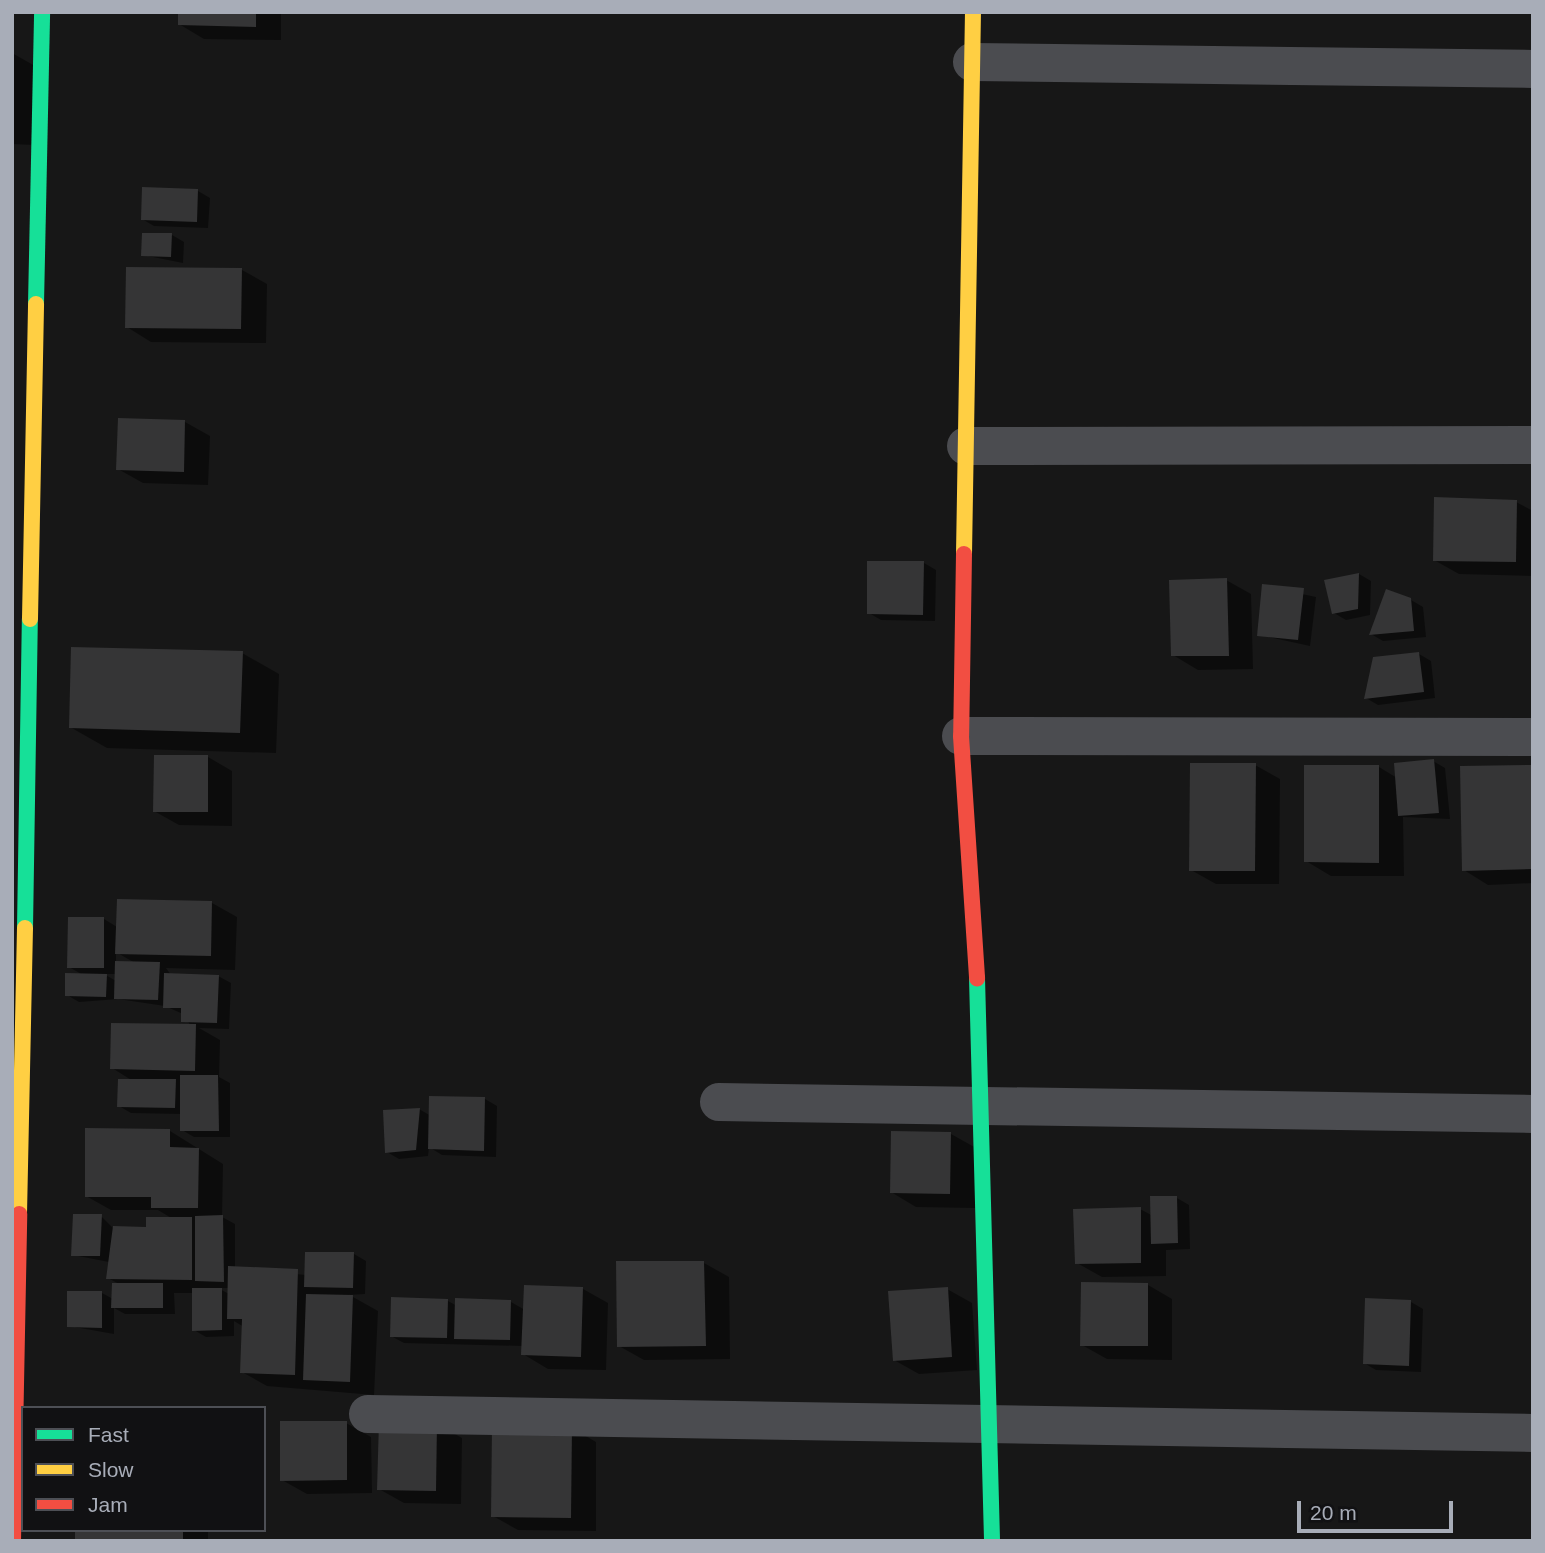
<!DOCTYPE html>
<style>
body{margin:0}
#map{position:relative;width:1545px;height:1553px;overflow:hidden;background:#171717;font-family:Helvetica,sans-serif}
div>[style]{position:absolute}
.shadow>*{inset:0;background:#0007}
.building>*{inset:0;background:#353536}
.street>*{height:38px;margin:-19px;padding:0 19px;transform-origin:19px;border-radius:19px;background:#4b4c50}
.fast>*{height:16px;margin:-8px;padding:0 8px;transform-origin:8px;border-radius:8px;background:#16e098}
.slow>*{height:16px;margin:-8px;padding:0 8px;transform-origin:8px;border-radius:8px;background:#ffcf43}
.jam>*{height:16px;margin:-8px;padding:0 8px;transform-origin:8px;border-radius:8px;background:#f24e42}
span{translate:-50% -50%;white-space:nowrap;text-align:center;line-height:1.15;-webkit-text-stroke:5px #111113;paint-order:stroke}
.frame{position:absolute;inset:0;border:14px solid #a8adb8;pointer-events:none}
.legend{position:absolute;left:21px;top:1406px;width:245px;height:126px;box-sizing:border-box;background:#111113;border:2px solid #4d4f55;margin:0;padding:9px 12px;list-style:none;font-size:21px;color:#a8adb8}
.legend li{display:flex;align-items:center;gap:14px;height:35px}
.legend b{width:35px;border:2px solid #4d4f55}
.scale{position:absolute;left:1297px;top:1501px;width:156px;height:32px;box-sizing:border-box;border:4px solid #a8adb8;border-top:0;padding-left:9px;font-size:21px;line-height:24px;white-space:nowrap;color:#a8adb8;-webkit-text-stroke:5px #111113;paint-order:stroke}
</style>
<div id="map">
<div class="shadow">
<i style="clip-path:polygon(180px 12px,281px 12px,281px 40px,204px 39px,179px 24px)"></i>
<i style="clip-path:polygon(12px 53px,35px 66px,34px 145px,12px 144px)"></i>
<i style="clip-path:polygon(198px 191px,210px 198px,208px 228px,154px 226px,142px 219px)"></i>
<i style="clip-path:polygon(172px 235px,184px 242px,183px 263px,143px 255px)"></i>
<i style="clip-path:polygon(128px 269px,242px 270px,267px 284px,266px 343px,151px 342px,127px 327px)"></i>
<i style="clip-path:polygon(185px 422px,210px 436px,208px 485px,143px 483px,118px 469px)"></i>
<i style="clip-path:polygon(1516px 502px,1533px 511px,1533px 576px,1459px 574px,1434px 560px)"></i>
<i style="clip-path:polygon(924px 563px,936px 570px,935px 621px,881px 620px,869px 613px)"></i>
<i style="clip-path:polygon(1359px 574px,1371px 581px,1370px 615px,1346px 620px,1334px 613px)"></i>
<i style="clip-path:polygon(1226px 580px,1251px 594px,1253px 669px,1198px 670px,1173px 655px)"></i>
<i style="clip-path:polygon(1264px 586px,1316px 597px,1310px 646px,1259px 635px)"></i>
<i style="clip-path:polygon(1411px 600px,1423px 607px,1426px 637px,1383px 641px,1371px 634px)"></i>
<i style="clip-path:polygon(242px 653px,279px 674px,276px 753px,107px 748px,70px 727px)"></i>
<i style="clip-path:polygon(1419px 654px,1431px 661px,1435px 698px,1378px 705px,1366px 698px)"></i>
<i style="clip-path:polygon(208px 757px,232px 771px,232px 826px,179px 825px,154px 811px)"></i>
<i style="clip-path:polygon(1433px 761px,1445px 768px,1450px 819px,1403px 817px,1404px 876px,1331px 876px,1306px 861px,1379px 767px,1397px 778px)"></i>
<i style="clip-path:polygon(1255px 765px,1280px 779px,1279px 884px,1216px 884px,1191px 870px)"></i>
<i style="clip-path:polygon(1533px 767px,1533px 883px,1488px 885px,1464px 870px)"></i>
<i style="clip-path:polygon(evenodd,212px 903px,237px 917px,235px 970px,166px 968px,171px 975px,218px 976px,231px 983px,229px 1029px,199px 1028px,220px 1040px,219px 1077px,230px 1083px,230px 1137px,194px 1137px,182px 1130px,182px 1114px,131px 1113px,119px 1106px,133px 1081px,112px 1068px,191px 1026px,183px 1014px,165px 1006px,118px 999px,79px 1002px,67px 995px,83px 975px,69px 967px,104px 919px,117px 927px,212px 903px,116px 952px,135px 963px,116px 962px,116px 952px,212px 903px,104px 974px,116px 974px,116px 981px,104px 974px)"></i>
<i style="clip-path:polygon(485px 1099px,497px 1106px,496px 1157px,442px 1155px,429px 1147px,428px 1156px,399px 1159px,387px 1152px,419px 1109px,431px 1116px)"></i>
<i style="clip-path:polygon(evenodd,170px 1131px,223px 1164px,222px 1217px,235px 1224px,235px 1268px,306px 1275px,354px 1254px,366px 1261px,365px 1294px,331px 1296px,353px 1297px,378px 1311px,374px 1395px,267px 1386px,242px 1372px,244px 1327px,234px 1321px,234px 1336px,206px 1337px,194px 1330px,194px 1293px,174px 1293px,175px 1314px,125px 1314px,114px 1308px,114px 1334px,69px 1326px,102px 1293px,113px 1299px,119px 1284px,108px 1278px,109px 1262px,73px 1255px,101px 1216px,113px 1228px,148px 1229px,173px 1219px,158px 1210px,111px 1210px,86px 1196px,170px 1131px,218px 1288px,230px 1288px,229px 1294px,218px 1288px)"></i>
<i style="clip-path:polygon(951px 1134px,976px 1148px,975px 1208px,916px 1207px,891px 1192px)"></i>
<i style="clip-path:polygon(1177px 1198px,1189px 1205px,1190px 1249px,1166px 1250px,1166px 1276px,1102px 1277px,1077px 1263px,1140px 1209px,1153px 1216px)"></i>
<i style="clip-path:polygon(704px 1263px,729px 1277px,730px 1359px,644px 1360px,619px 1346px)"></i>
<i style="clip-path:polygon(1148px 1285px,1172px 1299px,1172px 1360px,1107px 1359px,1082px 1345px)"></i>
<i style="clip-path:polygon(583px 1289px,608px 1303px,606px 1370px,548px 1369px,523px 1354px,523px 1346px,404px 1343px,391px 1336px,448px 1301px,457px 1306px,511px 1302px,525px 1310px)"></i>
<i style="clip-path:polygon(947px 1289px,972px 1303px,977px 1370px,919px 1374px,894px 1360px)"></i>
<i style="clip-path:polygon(1411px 1302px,1423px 1309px,1421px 1372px,1376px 1370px,1364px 1363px)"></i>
<i style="clip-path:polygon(346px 1423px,371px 1437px,372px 1493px,307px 1494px,282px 1480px)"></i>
<i style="clip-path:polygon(437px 1424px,462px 1438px,461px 1504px,404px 1503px,379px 1489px)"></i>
<i style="clip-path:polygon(572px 1428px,596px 1442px,596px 1531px,518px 1530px,493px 1516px)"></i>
<i style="clip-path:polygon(77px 1530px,208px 1530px,208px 1541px,77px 1541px)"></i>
</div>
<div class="building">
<i style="clip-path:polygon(178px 12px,256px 12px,256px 27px,178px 25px)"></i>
<i style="clip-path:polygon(142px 187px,198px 189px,197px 222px,141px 220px)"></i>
<i style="clip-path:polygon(142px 233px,172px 233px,171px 257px,141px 256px)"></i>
<i style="clip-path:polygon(126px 267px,242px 268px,241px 329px,125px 328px)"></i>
<i style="clip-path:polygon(118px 418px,185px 420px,184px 472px,116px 470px)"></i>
<i style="clip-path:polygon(1434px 497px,1517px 500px,1516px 562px,1433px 561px)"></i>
<i style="clip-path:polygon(867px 561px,924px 561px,923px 615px,867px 614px)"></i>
<i style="clip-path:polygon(1359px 573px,1358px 609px,1332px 614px,1324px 580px)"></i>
<i style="clip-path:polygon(1227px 578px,1229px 656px,1171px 656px,1169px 580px)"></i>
<i style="clip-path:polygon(1262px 584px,1304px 588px,1298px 640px,1257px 636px)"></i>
<i style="clip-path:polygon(1386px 589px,1411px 598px,1414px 631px,1369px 635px)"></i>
<i style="clip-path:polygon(71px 647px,243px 651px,240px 733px,69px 728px)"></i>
<i style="clip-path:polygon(1419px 652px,1424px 692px,1364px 699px,1373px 657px)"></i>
<i style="clip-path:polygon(154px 755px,208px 755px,208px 812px,153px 812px)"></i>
<i style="clip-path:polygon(1434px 759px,1439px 813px,1398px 816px,1394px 763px)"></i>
<i style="clip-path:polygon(1190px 763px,1256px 763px,1255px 871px,1189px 871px)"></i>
<i style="clip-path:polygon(1304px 765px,1379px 765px,1379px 863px,1304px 862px)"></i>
<i style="clip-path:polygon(1533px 765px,1533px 869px,1462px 871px,1460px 766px)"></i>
<i style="clip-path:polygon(117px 899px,212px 901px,211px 956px,115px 954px)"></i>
<i style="clip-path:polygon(68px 917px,104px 917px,104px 968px,67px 968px)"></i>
<i style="clip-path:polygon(115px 961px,160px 962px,158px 1000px,114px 999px)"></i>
<i style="clip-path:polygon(65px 973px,107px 974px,106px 997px,65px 996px)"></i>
<i style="clip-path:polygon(164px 973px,219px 975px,217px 1023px,181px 1022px,181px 1008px,163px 1008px)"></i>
<i style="clip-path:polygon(111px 1023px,196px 1024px,195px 1071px,110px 1069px)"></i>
<i style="clip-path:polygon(180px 1075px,218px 1075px,219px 1131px,180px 1131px)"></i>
<i style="clip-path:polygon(118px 1079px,176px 1079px,175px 1108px,117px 1107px)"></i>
<i style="clip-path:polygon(429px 1096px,485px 1097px,484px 1151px,428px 1149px)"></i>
<i style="clip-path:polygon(420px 1108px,416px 1150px,385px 1153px,383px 1110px)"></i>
<i style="clip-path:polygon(85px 1128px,170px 1129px,170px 1147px,199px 1148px,198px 1208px,151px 1208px,151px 1197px,85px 1197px)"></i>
<i style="clip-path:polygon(891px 1131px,951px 1132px,950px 1194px,890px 1193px)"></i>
<i style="clip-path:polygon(1150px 1196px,1177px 1196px,1178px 1243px,1151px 1244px)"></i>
<i style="clip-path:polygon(1141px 1207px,1141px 1263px,1075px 1264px,1073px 1209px)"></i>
<i style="clip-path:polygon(73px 1214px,102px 1214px,100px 1256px,71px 1256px)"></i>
<i style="clip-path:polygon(223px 1215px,224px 1282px,195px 1281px,195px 1216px)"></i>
<i style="clip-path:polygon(146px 1217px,192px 1217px,192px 1280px,106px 1279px,113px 1226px,146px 1227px)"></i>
<i style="clip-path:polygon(305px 1252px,354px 1252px,353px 1288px,304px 1287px)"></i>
<i style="clip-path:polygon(616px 1261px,704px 1261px,706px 1346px,617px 1347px)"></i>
<i style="clip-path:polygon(228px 1266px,298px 1269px,295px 1375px,240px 1373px,242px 1319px,227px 1319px)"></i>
<i style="clip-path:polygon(1081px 1282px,1148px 1283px,1148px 1346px,1080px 1346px)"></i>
<i style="clip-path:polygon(112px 1283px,163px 1283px,163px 1308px,111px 1308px)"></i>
<i style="clip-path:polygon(524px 1285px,583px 1287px,581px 1357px,521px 1355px)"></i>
<i style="clip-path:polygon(948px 1287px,952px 1357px,893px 1361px,888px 1291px)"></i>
<i style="clip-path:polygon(192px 1288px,222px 1288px,222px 1330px,192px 1331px)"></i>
<i style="clip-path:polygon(67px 1291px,102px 1291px,102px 1328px,67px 1327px)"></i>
<i style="clip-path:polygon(306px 1294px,353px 1295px,350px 1382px,303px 1380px)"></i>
<i style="clip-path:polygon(391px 1297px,448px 1299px,447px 1338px,390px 1337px)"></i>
<i style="clip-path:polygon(455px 1298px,511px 1300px,510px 1340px,454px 1339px)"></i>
<i style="clip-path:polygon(1365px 1298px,1411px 1300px,1409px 1366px,1363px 1364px)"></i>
<i style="clip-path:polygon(280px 1421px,347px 1421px,347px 1480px,280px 1481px)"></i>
<i style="clip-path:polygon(379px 1421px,437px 1422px,436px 1491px,377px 1490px)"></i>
<i style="clip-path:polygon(492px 1426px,572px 1426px,571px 1518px,491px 1517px)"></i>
<i style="clip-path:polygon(75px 1530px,183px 1530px,183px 1541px,75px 1541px)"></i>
</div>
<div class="street">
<i style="left:972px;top:62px;width:561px;rotate:0.71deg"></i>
<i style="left:966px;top:446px;width:567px;rotate:-0.1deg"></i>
<i style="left:961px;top:736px;width:572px;rotate:0.1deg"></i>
<i style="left:719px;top:1102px;width:814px;rotate:0.84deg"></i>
<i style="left:368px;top:1414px;width:1165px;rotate:0.93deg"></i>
</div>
<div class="fast">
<i style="left:36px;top:304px;width:292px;rotate:-88.8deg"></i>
<i style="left:25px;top:928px;width:309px;rotate:-89.1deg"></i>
<i style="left:977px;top:978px;width:563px;rotate:88.47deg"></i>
</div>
<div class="slow">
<i style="left:964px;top:554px;width:542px;rotate:-89.05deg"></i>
<i style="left:30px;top:619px;width:315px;rotate:-88.9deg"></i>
<i style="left:19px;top:1214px;width:286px;rotate:-88.8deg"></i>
</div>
<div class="jam">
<i style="left:964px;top:554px;width:182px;rotate:90.9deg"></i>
<i style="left:961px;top:736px;width:243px;rotate:86.2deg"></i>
<i style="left:13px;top:1541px;width:327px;rotate:-88.9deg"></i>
</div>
<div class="frame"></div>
<ul class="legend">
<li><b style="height:9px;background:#16e098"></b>Fast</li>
<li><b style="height:9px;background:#ffcf43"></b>Slow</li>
<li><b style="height:9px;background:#f24e42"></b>Jam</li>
</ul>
<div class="scale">20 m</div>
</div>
